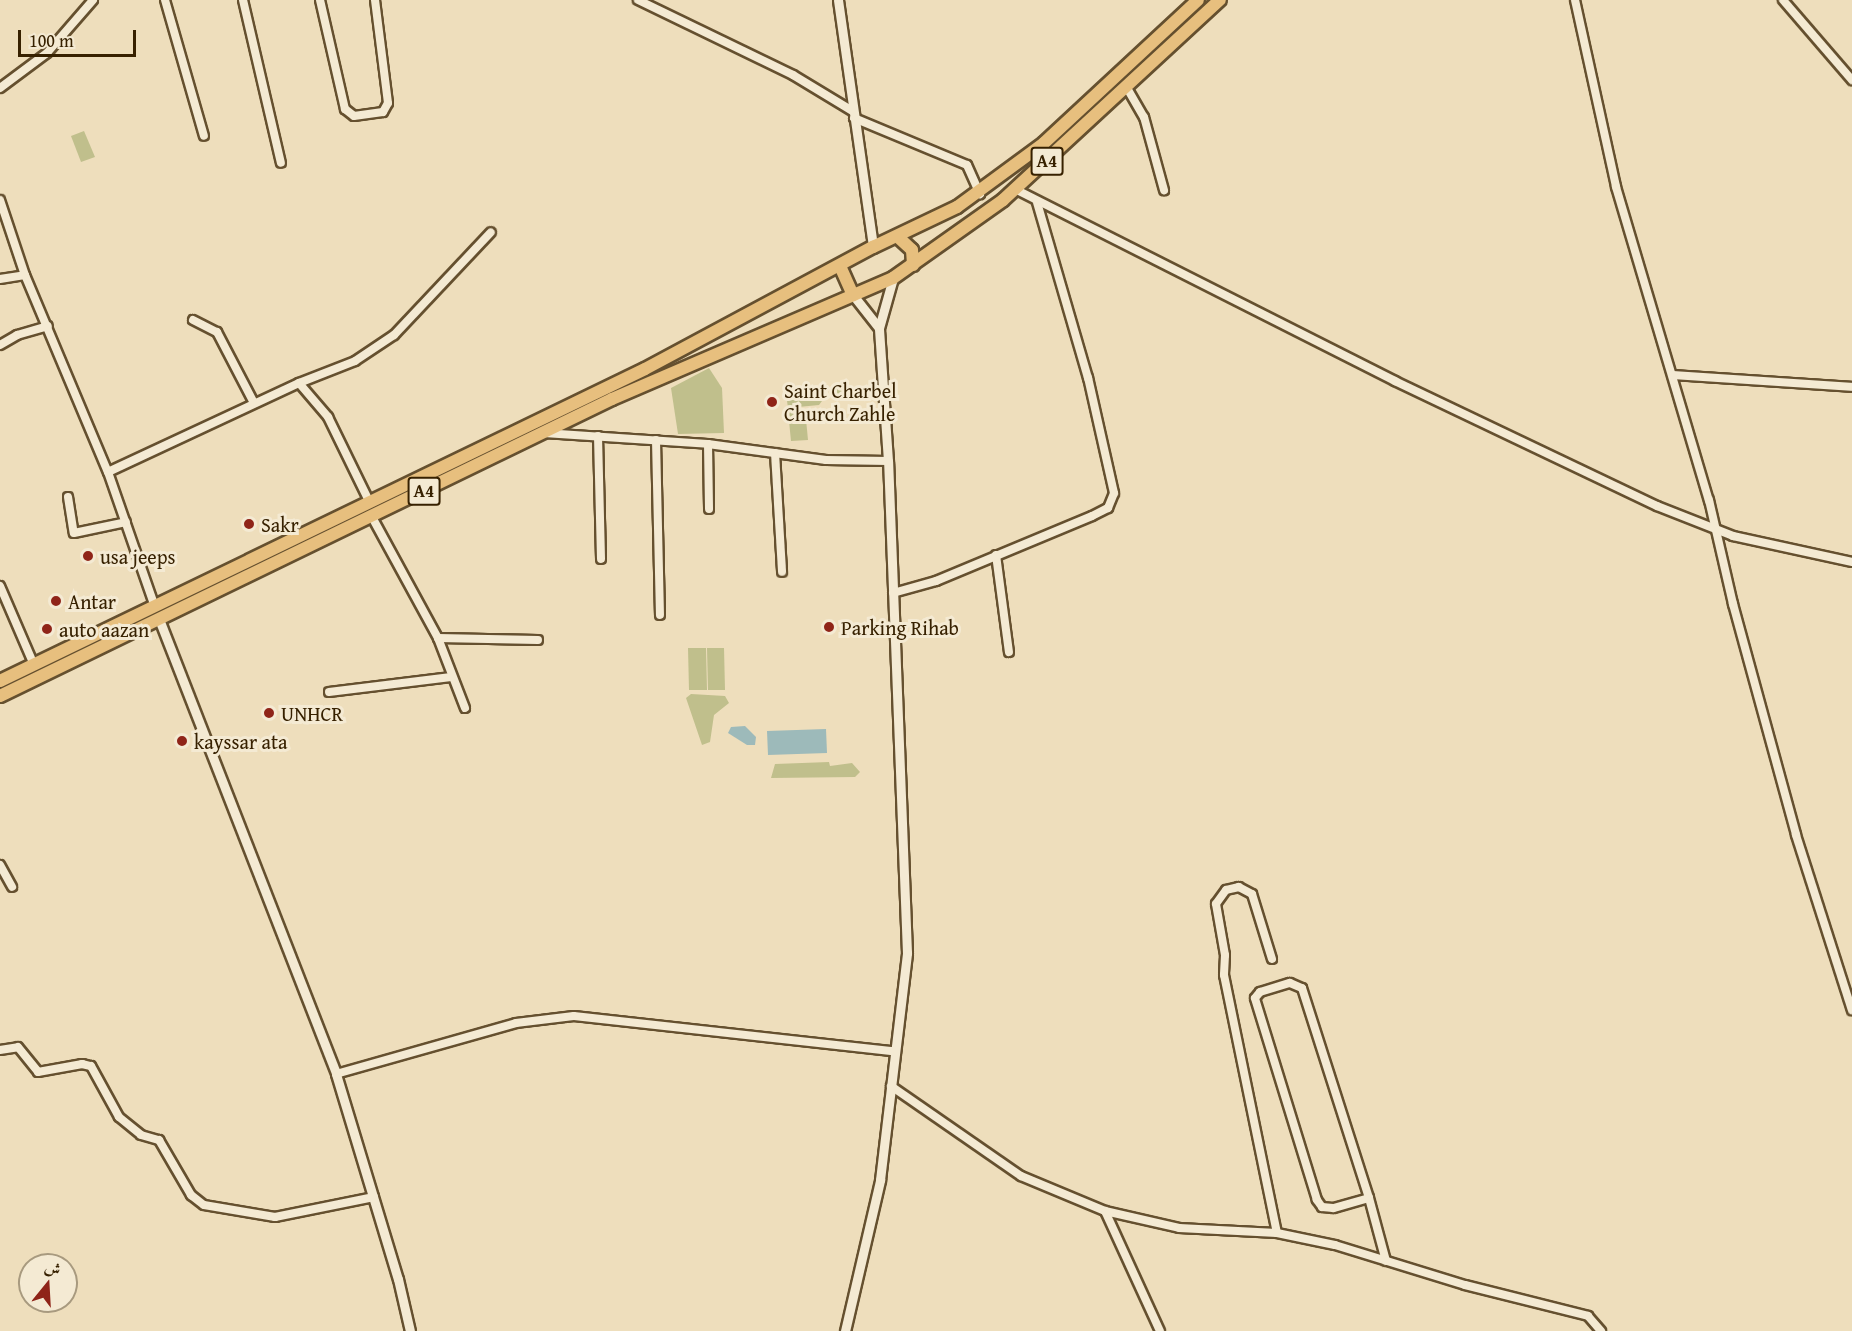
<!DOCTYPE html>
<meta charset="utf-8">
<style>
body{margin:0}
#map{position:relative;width:1852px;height:1331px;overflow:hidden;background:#eedebc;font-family:"Gentium Book Plus",Amiri,serif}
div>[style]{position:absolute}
.green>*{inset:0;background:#c0bf8c}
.water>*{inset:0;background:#9dbaba}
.roads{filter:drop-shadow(2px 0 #65502f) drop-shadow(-2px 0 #65502f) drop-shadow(0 2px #65502f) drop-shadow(0 -2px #65502f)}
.minor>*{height:8px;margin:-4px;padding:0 4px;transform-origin:4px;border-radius:4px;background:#f4ead3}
.tertiary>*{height:9px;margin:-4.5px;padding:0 4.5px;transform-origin:4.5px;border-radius:4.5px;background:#f4ead3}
.trunk>*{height:12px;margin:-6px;padding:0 6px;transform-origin:6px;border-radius:6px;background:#e7bf7e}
.dots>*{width:16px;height:16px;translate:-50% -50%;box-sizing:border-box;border:3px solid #f4ead3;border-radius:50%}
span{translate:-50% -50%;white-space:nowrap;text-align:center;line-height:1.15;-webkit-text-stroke:6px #f4ead3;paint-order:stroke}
.shield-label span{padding:2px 4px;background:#f4ead3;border:2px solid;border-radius:4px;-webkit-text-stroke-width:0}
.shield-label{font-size:18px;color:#372100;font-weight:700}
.poi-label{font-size:20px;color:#372100}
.left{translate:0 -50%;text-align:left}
.north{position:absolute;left:18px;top:1253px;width:60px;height:60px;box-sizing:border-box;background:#f4ead3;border:2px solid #a89a7f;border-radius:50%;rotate:18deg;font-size:16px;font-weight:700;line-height:24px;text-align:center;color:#372100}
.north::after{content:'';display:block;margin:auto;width:21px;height:27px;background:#8f2418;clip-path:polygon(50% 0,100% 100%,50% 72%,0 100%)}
.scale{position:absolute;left:18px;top:30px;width:118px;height:27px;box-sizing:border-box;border:3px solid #372100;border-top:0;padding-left:8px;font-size:18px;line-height:21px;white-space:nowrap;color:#372100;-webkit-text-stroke:4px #f4ead3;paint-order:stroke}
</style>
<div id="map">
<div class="green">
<i style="clip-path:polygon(84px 131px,95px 157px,81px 162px,71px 136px)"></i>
<i style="clip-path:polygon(709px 368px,722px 388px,724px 433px,678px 434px,671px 388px)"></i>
<i style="clip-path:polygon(864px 387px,865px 394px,834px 396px,833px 389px)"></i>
<i style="clip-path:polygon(824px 390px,825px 397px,819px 405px,788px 408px,786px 393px)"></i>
<i style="clip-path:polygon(805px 409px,808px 440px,791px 441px,788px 411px)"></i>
<i style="clip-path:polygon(688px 648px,706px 648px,707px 690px,689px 690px)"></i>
<i style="clip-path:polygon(707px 648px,724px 648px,725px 690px,708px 690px)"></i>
<i style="clip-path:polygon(691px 694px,725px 696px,729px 703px,714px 715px,710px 742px,702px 745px,686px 698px)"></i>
<i style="clip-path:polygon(829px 762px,830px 766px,852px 763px,860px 772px,855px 777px,771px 778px,775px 764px)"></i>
</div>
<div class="water">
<i style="clip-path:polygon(745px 726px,756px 737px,755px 745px,747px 745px,728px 733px,731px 727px)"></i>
<i style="clip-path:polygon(826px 729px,827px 753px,768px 755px,767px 731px)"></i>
</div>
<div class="roads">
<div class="minor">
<i style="left:165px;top:0;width:141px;rotate:74deg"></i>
<i style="left:243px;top:0;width:167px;rotate:76.9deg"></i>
<i style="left:320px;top:0;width:112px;rotate:77.1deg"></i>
<i style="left:345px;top:109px;width:11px;rotate:38deg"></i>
<i style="left:354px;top:116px;width:29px;rotate:-8deg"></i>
<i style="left:383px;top:112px;width:10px;rotate:-61deg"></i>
<i style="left:388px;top:103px;width:104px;rotate:-97.2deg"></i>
<i style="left:638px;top:0;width:172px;rotate:25.8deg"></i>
<i style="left:793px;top:75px;width:71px;rotate:31.2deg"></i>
<i style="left:1575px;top:0;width:191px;rotate:77.6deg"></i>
<i style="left:1616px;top:187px;width:327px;rotate:73.5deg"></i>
<i style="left:1709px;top:500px;width:107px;rotate:77deg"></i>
<i style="left:1733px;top:604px;width:239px;rotate:74.7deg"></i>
<i style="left:1796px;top:835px;width:184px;rotate:72.3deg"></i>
<i style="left:1783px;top:0;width:106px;rotate:49.2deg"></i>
<i style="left:0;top:88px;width:59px;rotate:-36.7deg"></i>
<i style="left:47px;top:53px;width:70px;rotate:-49deg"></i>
<i style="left:1127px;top:88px;width:34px;rotate:60deg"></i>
<i style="left:1144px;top:117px;width:76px;rotate:74.7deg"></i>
<i style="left:854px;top:118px;width:122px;rotate:22.6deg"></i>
<i style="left:967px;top:165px;width:32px;rotate:66deg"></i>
<i style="left:1015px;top:189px;width:426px;rotate:26.8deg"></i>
<i style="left:1395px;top:381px;width:290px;rotate:25.5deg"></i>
<i style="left:1657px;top:506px;width:82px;rotate:21.5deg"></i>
<i style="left:1733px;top:536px;width:122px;rotate:12.3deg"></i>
<i style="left:0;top:200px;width:79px;rotate:71.6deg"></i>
<i style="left:25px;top:275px;width:214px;rotate:67.2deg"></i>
<i style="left:108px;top:472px;width:140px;rotate:70.8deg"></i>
<i style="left:0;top:279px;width:25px;rotate:-9deg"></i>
<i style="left:193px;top:320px;width:27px;rotate:27deg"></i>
<i style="left:217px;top:332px;width:80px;rotate:62.5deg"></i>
<i style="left:0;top:345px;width:20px;rotate:-30deg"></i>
<i style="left:17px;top:335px;width:32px;rotate:-16deg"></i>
<i style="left:1673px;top:375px;width:179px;rotate:3.8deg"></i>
<i style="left:299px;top:383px;width:60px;rotate:-21.4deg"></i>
<i style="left:355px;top:361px;width:47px;rotate:-33.7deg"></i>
<i style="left:394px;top:335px;width:141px;rotate:-46.7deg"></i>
<i style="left:544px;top:433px;width:164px;rotate:3.8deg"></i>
<i style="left:708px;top:444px;width:119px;rotate:7.7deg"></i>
<i style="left:826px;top:460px;width:62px;rotate:0.9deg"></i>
<i style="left:598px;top:436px;width:123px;rotate:88.6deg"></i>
<i style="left:656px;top:440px;width:175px;rotate:88.7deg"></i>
<i style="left:708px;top:444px;width:65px;rotate:89.1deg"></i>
<i style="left:775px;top:453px;width:119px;rotate:86.6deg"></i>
<i style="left:108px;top:472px;width:211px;rotate:-25deg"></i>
<i style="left:299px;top:383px;width:45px;rotate:49.5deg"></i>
<i style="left:328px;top:417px;width:93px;rotate:64deg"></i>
<i style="left:68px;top:497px;width:36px;rotate:81deg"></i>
<i style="left:74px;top:533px;width:53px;rotate:-11.9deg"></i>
<i style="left:372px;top:517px;width:138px;rotate:61.4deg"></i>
<i style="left:438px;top:638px;width:75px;rotate:68.9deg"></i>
<i style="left:996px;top:555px;width:98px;rotate:82.4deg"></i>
<i style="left:0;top:586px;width:86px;rotate:66.7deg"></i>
<i style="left:893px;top:593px;width:45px;rotate:-15.6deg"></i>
<i style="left:936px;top:581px;width:169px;rotate:-22.6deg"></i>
<i style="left:1092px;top:516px;width:18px;rotate:-27deg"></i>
<i style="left:1108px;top:508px;width:16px;rotate:-68deg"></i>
<i style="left:1114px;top:493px;width:118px;rotate:-102.7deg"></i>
<i style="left:1088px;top:378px;width:183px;rotate:-106.2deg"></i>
<i style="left:438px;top:638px;width:100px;rotate:1.1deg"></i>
<i style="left:329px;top:692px;width:123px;rotate:-7deg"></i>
<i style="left:0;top:865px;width:25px;rotate:61deg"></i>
<i style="left:1272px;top:959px;width:68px;rotate:-107.1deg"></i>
<i style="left:1252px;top:894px;width:15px;rotate:-152deg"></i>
<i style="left:1239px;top:887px;width:13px;rotate:167deg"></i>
<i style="left:1226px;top:890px;width:17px;rotate:126deg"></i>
<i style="left:1216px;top:904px;width:52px;rotate:80deg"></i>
<i style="left:1225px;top:955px;width:20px;rotate:93deg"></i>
<i style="left:1224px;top:975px;width:263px;rotate:78.4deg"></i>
<i style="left:1290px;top:983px;width:13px;rotate:23deg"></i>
<i style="left:1302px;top:988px;width:220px;rotate:72.3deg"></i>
<i style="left:1369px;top:1198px;width:37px;rotate:164deg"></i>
<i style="left:1333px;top:1208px;width:11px;rotate:-175deg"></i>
<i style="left:1322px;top:1207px;width:9px;rotate:-126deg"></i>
<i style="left:1317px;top:1200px;width:211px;rotate:-107.1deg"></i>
<i style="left:1255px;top:998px;width:8px;rotate:-50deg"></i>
<i style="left:1260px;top:992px;width:31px;rotate:-17deg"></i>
<i style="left:0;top:1050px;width:18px;rotate:-9deg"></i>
<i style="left:18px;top:1047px;width:32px;rotate:51deg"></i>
<i style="left:38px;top:1072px;width:45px;rotate:-10.3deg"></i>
<i style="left:82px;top:1064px;width:9px;rotate:13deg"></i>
<i style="left:91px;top:1066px;width:58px;rotate:61.2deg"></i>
<i style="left:119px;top:1117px;width:28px;rotate:39deg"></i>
<i style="left:141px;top:1135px;width:19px;rotate:16deg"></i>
<i style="left:159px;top:1140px;width:64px;rotate:59.8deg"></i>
<i style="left:191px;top:1195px;width:16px;rotate:38deg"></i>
<i style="left:204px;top:1205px;width:72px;rotate:9.6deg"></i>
<i style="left:275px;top:1217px;width:101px;rotate:-11.4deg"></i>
<i style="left:336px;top:1074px;width:187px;rotate:-15.8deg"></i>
<i style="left:516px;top:1023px;width:58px;rotate:-6.9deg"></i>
<i style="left:574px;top:1016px;width:321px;rotate:6.3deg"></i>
<i style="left:891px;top:1086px;width:158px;rotate:34.7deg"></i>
<i style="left:1021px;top:1176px;width:91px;rotate:22.6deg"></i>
<i style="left:1105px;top:1211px;width:76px;rotate:12.9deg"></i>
<i style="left:1179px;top:1228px;width:98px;rotate:2.9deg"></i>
<i style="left:1277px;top:1233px;width:59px;rotate:11.7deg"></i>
<i style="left:1335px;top:1245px;width:136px;rotate:17.1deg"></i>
<i style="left:1465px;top:1285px;width:127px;rotate:14.1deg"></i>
<i style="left:1588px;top:1316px;width:20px;rotate:49deg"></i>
<i style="left:1369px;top:1198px;width:65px;rotate:74.9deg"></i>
<i style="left:1105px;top:1211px;width:132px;rotate:65.4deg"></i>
</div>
<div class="tertiary">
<i style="left:838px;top:0;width:249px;rotate:81.9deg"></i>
<i style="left:853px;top:295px;width:42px;rotate:51.8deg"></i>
<i style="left:159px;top:619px;width:488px;rotate:68.7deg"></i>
<i style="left:336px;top:1074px;width:214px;rotate:73.2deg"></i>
<i style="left:398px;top:1279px;width:53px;rotate:77deg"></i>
<i style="left:845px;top:1331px;width:155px;rotate:-76.9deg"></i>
<i style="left:880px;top:1180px;width:229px;rotate:-83.2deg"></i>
<i style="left:907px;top:953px;width:492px;rotate:-92.2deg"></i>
<i style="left:888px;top:461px;width:133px;rotate:-93.9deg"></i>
<i style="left:879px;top:328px;width:52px;rotate:-74.4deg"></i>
</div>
<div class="trunk">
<i style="left:898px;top:237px;width:19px;rotate:43deg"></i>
<i style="left:912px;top:250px;width:15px;rotate:86deg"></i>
<i style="left:840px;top:266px;width:32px;rotate:66deg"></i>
<i style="left:0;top:681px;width:716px;rotate:-25.81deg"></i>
<i style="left:645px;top:369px;width:259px;rotate:-28.2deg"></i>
<i style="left:873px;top:247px;width:93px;rotate:-25.5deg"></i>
<i style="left:957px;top:207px;width:108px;rotate:-36.3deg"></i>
<i style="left:1044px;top:143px;width:210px;rotate:-42.9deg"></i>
<i style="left:0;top:696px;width:680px;rotate:-25.89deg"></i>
<i style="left:612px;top:399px;width:306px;rotate:-23.3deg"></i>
<i style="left:893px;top:278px;width:135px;rotate:-35.3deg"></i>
<i style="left:1003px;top:200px;width:295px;rotate:-42.7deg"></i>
</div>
</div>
<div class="dots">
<i style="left:772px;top:402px;background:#8f2418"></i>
<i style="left:249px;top:524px;background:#8f2418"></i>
<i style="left:88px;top:556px;background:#8f2418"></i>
<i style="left:56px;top:601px;background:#8f2418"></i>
<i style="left:829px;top:627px;background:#8f2418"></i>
<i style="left:47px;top:629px;background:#8f2418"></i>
<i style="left:269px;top:713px;background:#8f2418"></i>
<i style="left:182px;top:741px;background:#8f2418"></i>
</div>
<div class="shield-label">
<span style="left:1047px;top:161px">A4</span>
<span style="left:424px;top:491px">A4</span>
</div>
<div class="poi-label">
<span class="left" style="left:784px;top:402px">Saint Charbel<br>Church Zahle</span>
<span class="left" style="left:261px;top:524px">Sakr</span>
<span class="left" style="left:100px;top:556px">usa jeeps</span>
<span class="left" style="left:68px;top:601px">Antar</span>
<span class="left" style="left:841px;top:627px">Parking Rihab</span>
<span class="left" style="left:59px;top:629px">auto aazan</span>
<span class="left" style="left:281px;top:713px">UNHCR</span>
<span class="left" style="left:194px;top:741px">kayssar ata</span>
</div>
<div class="north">ش</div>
<div class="scale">100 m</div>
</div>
